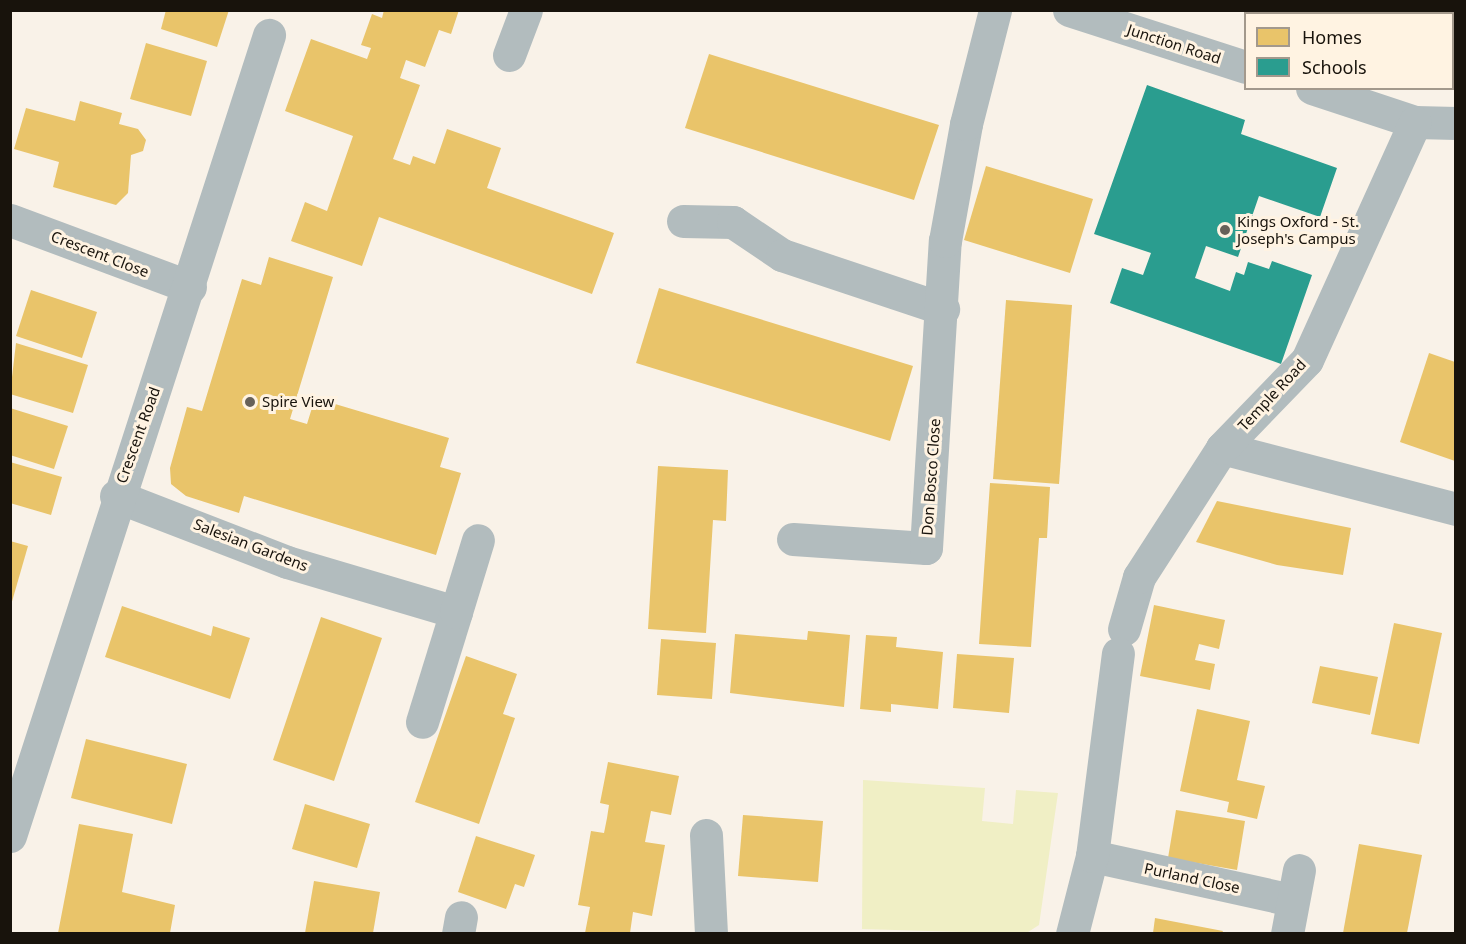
<!DOCTYPE html>
<style>
body{margin:0}
#map{position:relative;width:1466px;height:944px;overflow:hidden;background:#f9f2e8;font-family:"Noto Sans",sans-serif}
div>[style]{position:absolute}
.green>*{inset:0;background:#f0efc5}
.homes>*{inset:0;background:#e9c46a}
.schools>*{inset:0;background:#2a9d8f}
.street>*{height:33px;margin:-16.5px;padding:0 16.5px;transform-origin:16.5px;border-radius:16.5px;background:#b2bcbe}
.dots>*{width:16px;height:16px;translate:-50% -50%;box-sizing:border-box;border:3px solid #fff3e2;border-radius:50%}
span{translate:-50% -50%;white-space:nowrap;text-align:center;line-height:1.15;-webkit-text-stroke:6px #fff3e2;paint-order:stroke}
.street-label{font-size:15px;color:#18130c}
.poi-label{font-size:15px;color:#18130c}
.left{translate:0 -50%;text-align:left}
.frame{position:absolute;inset:0;border:12px solid #18130c;pointer-events:none}
.legend{position:absolute;left:1244px;top:12px;width:210px;height:78px;box-sizing:border-box;background:#fff3e2;border:2px solid #a3998c;margin:0;padding:8px 10px;list-style:none;font-size:18px;color:#18130c}
.legend li{display:flex;align-items:center;gap:12px;height:30px}
.legend b{width:30px;border:2px solid #a3998c}
</style>
<div id="map">
<div class="green">
<i style="clip-path:polygon(863px 780px,985px 788px,982px 821px,1013px 824px,1016px 790px,1058px 793px,1039px 925px,1025px 934px,862px 929px)"></i>
</div>
<div class="homes">
<i style="clip-path:polygon(166px 10px,229px 10px,217px 47px,161px 29px)"></i>
<i style="clip-path:polygon(384px 10px,459px 10px,451px 34px,439px 30px,425px 67px,406px 60px,400px 78px,420px 85px,393px 159px,410px 165px,413px 156px,435px 164px,447px 129px,501px 148px,487px 188px,614px 233px,592px 294px,379px 217px,362px 266px,291px 241px,305px 202px,327px 211px,353px 136px,285px 111px,311px 39px,367px 59px,371px 48px,361px 45px,372px 14px,382px 18px)"></i>
<i style="clip-path:polygon(1276px 10px,1343px 10px,1342px 14px)"></i>
<i style="clip-path:polygon(1358px 10px,1422px 10px,1357px 14px)"></i>
<i style="clip-path:polygon(1434px 10px,1455px 10px,1455px 30px,1452px 14px)"></i>
<i style="clip-path:polygon(146px 43px,207px 61px,191px 116px,130px 99px)"></i>
<i style="clip-path:polygon(709px 54px,939px 125px,914px 200px,685px 128px)"></i>
<i style="clip-path:polygon(80px 101px,122px 113px,119px 124px,138px 129px,146px 140px,143px 151px,131px 155px,128px 193px,116px 205px,53px 187px,59px 162px,14px 149px,26px 108px,75px 121px)"></i>
<i style="clip-path:polygon(986px 166px,1093px 199px,1070px 273px,964px 240px)"></i>
<i style="clip-path:polygon(269px 257px,333px 277px,290px 419px,307px 424px,315px 398px,449px 438px,440px 467px,461px 473px,436px 555px,244px 496px,239px 513px,186px 496px,171px 484px,170px 468px,187px 407px,202px 411px,242px 279px,261px 285px)"></i>
<i style="clip-path:polygon(659px 288px,913px 366px,890px 441px,636px 363px)"></i>
<i style="clip-path:polygon(31px 290px,97px 312px,82px 358px,16px 336px)"></i>
<i style="clip-path:polygon(1006px 300px,1072px 305px,1059px 484px,993px 479px)"></i>
<i style="clip-path:polygon(16px 343px,88px 365px,73px 413px,10px 394px)"></i>
<i style="clip-path:polygon(1429px 353px,1455px 362px,1455px 461px,1400px 442px)"></i>
<i style="clip-path:polygon(10px 408px,68px 426px,54px 469px,10px 455px)"></i>
<i style="clip-path:polygon(10px 462px,62px 477px,51px 515px,10px 503px)"></i>
<i style="clip-path:polygon(658px 466px,728px 470px,726px 521px,713px 520px,706px 633px,648px 629px)"></i>
<i style="clip-path:polygon(990px 483px,1050px 487px,1047px 538px,1039px 538px,1031px 647px,979px 644px)"></i>
<i style="clip-path:polygon(1217px 501px,1351px 528px,1343px 575px,1277px 565px,1196px 542px)"></i>
<i style="clip-path:polygon(10px 541px,28px 546px,11px 605px,10px 605px)"></i>
<i style="clip-path:polygon(1154px 605px,1225px 620px,1219px 649px,1199px 644px,1195px 660px,1215px 664px,1210px 690px,1140px 676px)"></i>
<i style="clip-path:polygon(122px 606px,211px 636px,213px 626px,250px 638px,230px 699px,105px 657px)"></i>
<i style="clip-path:polygon(321px 617px,382px 638px,334px 781px,273px 760px)"></i>
<i style="clip-path:polygon(1394px 623px,1442px 633px,1419px 744px,1371px 734px)"></i>
<i style="clip-path:polygon(808px 631px,850px 635px,844px 707px,730px 693px,735px 634px,807px 640px)"></i>
<i style="clip-path:polygon(866px 635px,897px 637px,896px 647px,943px 652px,938px 709px,891px 704px,891px 712px,860px 709px)"></i>
<i style="clip-path:polygon(661px 639px,716px 643px,712px 699px,657px 695px)"></i>
<i style="clip-path:polygon(957px 654px,1014px 658px,1009px 713px,953px 708px)"></i>
<i style="clip-path:polygon(466px 656px,517px 674px,503px 714px,515px 718px,479px 824px,415px 802px)"></i>
<i style="clip-path:polygon(1320px 666px,1378px 677px,1370px 715px,1312px 703px)"></i>
<i style="clip-path:polygon(1197px 709px,1250px 721px,1237px 780px,1265px 786px,1257px 819px,1227px 812px,1229px 802px,1180px 791px)"></i>
<i style="clip-path:polygon(86px 739px,187px 764px,172px 824px,71px 798px)"></i>
<i style="clip-path:polygon(608px 762px,679px 776px,671px 815px,651px 811px,645px 842px,665px 845px,652px 916px,633px 912px,630px 933px,585px 933px,590px 907px,578px 905px,591px 831px,604px 833px,607px 818px,609px 805px,600px 803px)"></i>
<i style="clip-path:polygon(305px 804px,370px 824px,357px 868px,292px 849px)"></i>
<i style="clip-path:polygon(1176px 810px,1245px 821px,1237px 870px,1168px 858px)"></i>
<i style="clip-path:polygon(743px 815px,823px 821px,818px 882px,738px 876px)"></i>
<i style="clip-path:polygon(79px 824px,133px 834px,122px 892px,175px 905px,170px 933px,58px 933px)"></i>
<i style="clip-path:polygon(476px 836px,535px 855px,524px 887px,515px 884px,506px 909px,458px 892px)"></i>
<i style="clip-path:polygon(1359px 844px,1422px 855px,1407px 933px,1343px 933px)"></i>
<i style="clip-path:polygon(314px 881px,380px 892px,373px 933px,305px 933px)"></i>
<i style="clip-path:polygon(1155px 918px,1223px 931px,1222px 933px,1153px 933px)"></i>
</div>
<div class="schools">
<i style="clip-path:polygon(1147px 85px,1245px 120px,1241px 134px,1337px 168px,1320px 217px,1259px 196px,1238px 257px,1206px 246px,1195px 278px,1230px 291px,1236px 272px,1244px 275px,1248px 262px,1269px 269px,1272px 261px,1312px 275px,1281px 364px,1110px 303px,1122px 268px,1143px 275px,1151px 253px,1094px 234px)"></i>
</div>
<div class="street">
<i style="left:1069px;top:10px;width:186px;rotate:17.9deg"></i>
<i style="left:509px;top:55px;width:48px;rotate:-69.3deg"></i>
<i style="left:1312px;top:88px;width:108px;rotate:18.3deg"></i>
<i style="left:1415px;top:122px;width:41px;rotate:1.4deg"></i>
<i style="left:10px;top:220px;width:192px;rotate:20.4deg"></i>
<i style="left:683px;top:221px;width:50px;rotate:1.1deg"></i>
<i style="left:733px;top:222px;width:59px;rotate:34deg"></i>
<i style="left:782px;top:255px;width:170px;rotate:18.5deg"></i>
<i style="left:1222px;top:448px;width:242px;rotate:14.6deg"></i>
<i style="left:116px;top:496px;width:183px;rotate:21.1deg"></i>
<i style="left:287px;top:562px;width:176px;rotate:16.5deg"></i>
<i style="left:456px;top:612px;width:115px;rotate:107.2deg"></i>
<i style="left:793px;top:539px;width:133px;rotate:3.9deg"></i>
<i style="left:926px;top:548px;width:308px;rotate:-86.5deg"></i>
<i style="left:945px;top:241px;width:119px;rotate:-79.8deg"></i>
<i style="left:966px;top:124px;width:118px;rotate:-75.7deg"></i>
<i style="left:456px;top:612px;width:75px;rotate:-73deg"></i>
<i style="left:1124px;top:629px;width:54px;rotate:-73.9deg"></i>
<i style="left:1139px;top:577px;width:153px;rotate:-57.2deg"></i>
<i style="left:1222px;top:448px;width:122px;rotate:-46deg"></i>
<i style="left:1307px;top:360px;width:261px;rotate:-65.6deg"></i>
<i style="left:706px;top:835px;width:99px;rotate:87.1deg"></i>
<i style="left:10px;top:836px;width:842px;rotate:-72.08deg"></i>
<i style="left:1092px;top:856px;width:205px;rotate:12.4deg"></i>
<i style="left:458px;top:934px;width:17px;rotate:-80deg"></i>
<i style="left:1072px;top:934px;width:81px;rotate:-75.6deg"></i>
<i style="left:1092px;top:856px;width:204px;rotate:-82.7deg"></i>
<i style="left:1287px;top:934px;width:65px;rotate:-79.4deg"></i>
</div>
<div class="dots">
<i style="left:1225px;top:230px;background:#676159"></i>
<i style="left:250px;top:402px;background:#676159"></i>
</div>
<div class="street-label">
<span style="left:1174px;top:44px;rotate:18deg">Junction Road</span>
<span style="left:100px;top:254px;rotate:21deg">Crescent Close</span>
<span style="left:1272px;top:395px;rotate:-47deg">Temple Road</span>
<span style="left:138px;top:435px;rotate:-70deg">Crescent Road</span>
<span style="left:931px;top:477px;rotate:-86deg">Don Bosco Close</span>
<span style="left:251px;top:545px;rotate:21deg">Salesian Gardens</span>
<span style="left:1192px;top:878px;rotate:12deg">Purland Close</span>
</div>
<div class="poi-label">
<span class="left" style="left:1237px;top:230px">Kings Oxford - St.<br>Joseph's Campus</span>
<span class="left" style="left:262px;top:402px">Spire View</span>
</div>
<div class="frame"></div>
<ul class="legend">
<li><b style="height:16px;background:#e9c46a"></b>Homes</li>
<li><b style="height:16px;background:#2a9d8f"></b>Schools</li>
</ul>
</div>
